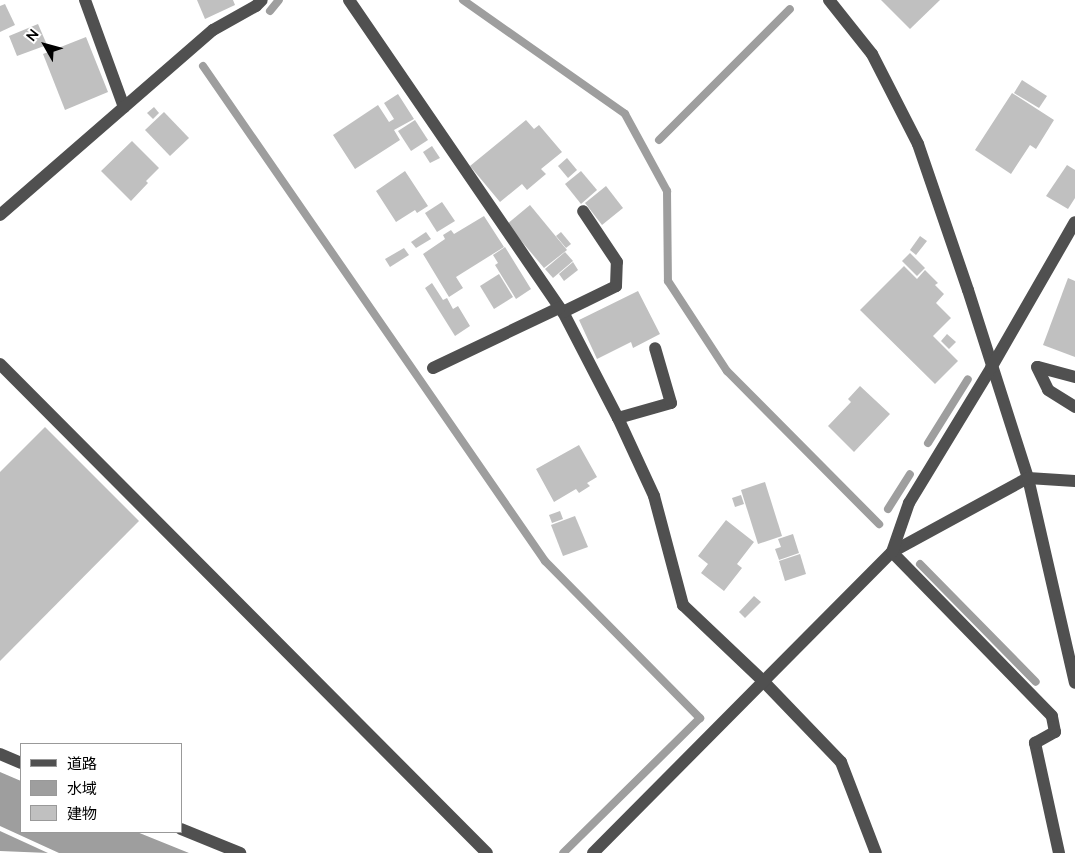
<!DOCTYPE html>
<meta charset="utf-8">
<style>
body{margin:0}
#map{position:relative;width:1075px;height:853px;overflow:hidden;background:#fff;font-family:"Nunito Sans","Noto Sans JP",sans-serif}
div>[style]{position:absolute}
.water>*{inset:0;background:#9e9e9e}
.stream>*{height:8px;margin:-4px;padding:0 4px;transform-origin:4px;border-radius:4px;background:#9e9e9e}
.building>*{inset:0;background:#c0c0c0}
.minor>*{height:12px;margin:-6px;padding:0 6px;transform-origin:6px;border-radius:6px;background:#505050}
span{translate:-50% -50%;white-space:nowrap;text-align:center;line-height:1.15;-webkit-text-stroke:4.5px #fff;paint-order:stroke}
.legend{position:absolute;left:20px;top:743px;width:162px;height:90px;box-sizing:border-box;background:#fff;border:1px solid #999;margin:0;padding:6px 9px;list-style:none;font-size:15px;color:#000}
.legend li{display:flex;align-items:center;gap:10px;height:25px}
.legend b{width:25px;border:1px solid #999}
.north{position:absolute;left:20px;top:20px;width:50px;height:50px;-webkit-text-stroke:4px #fff;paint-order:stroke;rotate:308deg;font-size:14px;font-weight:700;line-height:20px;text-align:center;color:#000}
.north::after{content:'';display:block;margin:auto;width:18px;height:22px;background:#000;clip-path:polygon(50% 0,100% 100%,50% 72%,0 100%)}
</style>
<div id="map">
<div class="water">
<i style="clip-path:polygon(0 772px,21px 781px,21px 832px,137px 832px,189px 853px,59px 853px,0 826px)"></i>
<i style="clip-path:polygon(0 831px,48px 853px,0 851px)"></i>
</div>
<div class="stream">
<i style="left:463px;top:0;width:198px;rotate:35.1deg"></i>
<i style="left:625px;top:114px;width:88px;rotate:61.4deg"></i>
<i style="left:667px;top:191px;width:90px;rotate:89.4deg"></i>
<i style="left:668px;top:281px;width:108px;rotate:56.8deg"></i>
<i style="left:727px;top:371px;width:216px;rotate:45.2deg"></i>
<i style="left:270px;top:11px;width:14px;rotate:-51deg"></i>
<i style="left:203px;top:66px;width:602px;rotate:55.36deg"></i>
<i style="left:545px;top:561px;width:221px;rotate:45.4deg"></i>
<i style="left:700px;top:718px;width:192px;rotate:135.4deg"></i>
<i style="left:659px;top:140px;width:185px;rotate:-45deg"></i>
<i style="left:928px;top:443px;width:75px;rotate:-58deg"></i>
<i style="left:888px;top:509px;width:41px;rotate:-57.8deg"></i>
<i style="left:920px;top:564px;width:165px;rotate:45.5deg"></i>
</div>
<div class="building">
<i style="clip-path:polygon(197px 0,233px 0,235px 5px,205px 19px)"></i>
<i style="clip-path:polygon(881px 0,940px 0,910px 29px)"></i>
<i style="clip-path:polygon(5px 4px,15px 25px,0 32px,0 6px)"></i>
<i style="clip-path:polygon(38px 24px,47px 45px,17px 56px,9px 36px)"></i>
<i style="clip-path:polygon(86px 37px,108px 92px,65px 110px,43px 54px)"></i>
<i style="clip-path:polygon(1022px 80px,1047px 96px,1039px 108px,1014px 93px)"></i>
<i style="clip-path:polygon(1012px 93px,1054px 120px,1036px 149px,1030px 145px,1011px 174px,975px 150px)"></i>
<i style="clip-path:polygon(398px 94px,414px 119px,394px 130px,400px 140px,355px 169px,333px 135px,378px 105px,389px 122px,394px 119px,384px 103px)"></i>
<i style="clip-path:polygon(154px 107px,159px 113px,153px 119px,147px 113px)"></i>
<i style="clip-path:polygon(164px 112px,189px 138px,170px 156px,145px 130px)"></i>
<i style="clip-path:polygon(415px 120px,428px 140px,411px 151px,398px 131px)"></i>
<i style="clip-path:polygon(526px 120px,534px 129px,539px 125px,562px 152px,541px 169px,546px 174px,527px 190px,522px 184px,500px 202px,470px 166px)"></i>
<i style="clip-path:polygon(132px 141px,159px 168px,146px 181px,148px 183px,131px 201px,101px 171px)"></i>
<i style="clip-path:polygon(432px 146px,440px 158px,430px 163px,423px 152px)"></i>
<i style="clip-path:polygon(567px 158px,577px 170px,568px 178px,558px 166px)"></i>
<i style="clip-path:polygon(1067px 165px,1075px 170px,1075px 198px,1068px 209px,1046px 196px)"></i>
<i style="clip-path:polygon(405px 171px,428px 206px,417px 213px,415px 210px,396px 222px,376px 191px)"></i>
<i style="clip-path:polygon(581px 171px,597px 190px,581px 204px,565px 184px)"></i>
<i style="clip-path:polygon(606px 186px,623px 208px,602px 225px,585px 203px)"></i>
<i style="clip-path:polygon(442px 202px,455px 221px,437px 232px,425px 213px)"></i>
<i style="clip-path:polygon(530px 205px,567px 250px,544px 268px,507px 224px)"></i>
<i style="clip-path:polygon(484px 216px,504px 247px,456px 277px,463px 288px,449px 297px,423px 254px,445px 239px,443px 235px,451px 230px,454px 234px)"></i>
<i style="clip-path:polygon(426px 232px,431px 239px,416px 248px,411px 242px)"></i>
<i style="clip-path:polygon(561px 232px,571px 244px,566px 248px,556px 236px)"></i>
<i style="clip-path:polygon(920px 236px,927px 241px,916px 255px,910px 250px)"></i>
<i style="clip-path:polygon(505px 247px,531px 289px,516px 299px,495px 265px,498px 263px,493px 255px)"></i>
<i style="clip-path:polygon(404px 248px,409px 255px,390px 267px,385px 259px)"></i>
<i style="clip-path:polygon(565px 252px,573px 261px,553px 278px,545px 269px)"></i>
<i style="clip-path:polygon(910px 253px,925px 268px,917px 276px,902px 261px)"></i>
<i style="clip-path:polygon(573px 262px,578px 270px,564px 281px,559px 274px)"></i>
<i style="clip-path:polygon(904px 266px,917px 279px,925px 270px,938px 283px,935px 285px,944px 294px,936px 303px,951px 318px,933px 336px,958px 361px,935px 384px,860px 310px)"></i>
<i style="clip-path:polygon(499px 274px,513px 297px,494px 309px,480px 286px)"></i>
<i style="clip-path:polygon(1068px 278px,1075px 281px,1075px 357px,1043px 345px)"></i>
<i style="clip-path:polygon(432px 283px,443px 300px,447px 298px,453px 309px,458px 306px,470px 326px,455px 336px,425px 288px)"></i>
<i style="clip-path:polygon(638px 291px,660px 334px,633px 348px,631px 342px,597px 359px,579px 320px)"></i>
<i style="clip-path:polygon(947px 334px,956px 342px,949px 349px,941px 341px)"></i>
<i style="clip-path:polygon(860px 386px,890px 414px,854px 452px,828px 426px,851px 402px,848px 399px)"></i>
<i style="clip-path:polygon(45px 427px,139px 521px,0 661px,0 472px)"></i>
<i style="clip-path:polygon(579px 445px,597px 477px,587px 483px,590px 486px,579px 493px,576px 489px,554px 502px,536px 469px)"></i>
<i style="clip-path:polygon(765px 482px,782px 536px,758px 544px,741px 490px)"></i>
<i style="clip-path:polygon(741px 495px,744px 504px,735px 507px,732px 498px)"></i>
<i style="clip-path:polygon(560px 511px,563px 519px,552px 523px,549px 515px)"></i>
<i style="clip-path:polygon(575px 516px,588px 547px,563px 556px,551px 525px)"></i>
<i style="clip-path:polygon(726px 520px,754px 542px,737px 564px,742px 568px,724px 591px,701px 573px,708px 564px,698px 556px)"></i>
<i style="clip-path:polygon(793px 534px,799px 553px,779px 560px,775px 549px,781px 547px,778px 539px)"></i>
<i style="clip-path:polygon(800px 554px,806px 574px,785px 581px,779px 561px)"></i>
<i style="clip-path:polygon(754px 596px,761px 602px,745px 618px,739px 612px)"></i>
</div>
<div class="minor">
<i style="left:85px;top:0;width:114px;rotate:70deg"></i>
<i style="left:349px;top:0;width:378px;rotate:55.6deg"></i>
<i style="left:563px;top:312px;width:119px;rotate:62.6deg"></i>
<i style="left:618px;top:418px;width:86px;rotate:65.2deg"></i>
<i style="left:654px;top:496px;width:113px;rotate:75.1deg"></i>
<i style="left:683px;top:605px;width:112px;rotate:43.5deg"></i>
<i style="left:764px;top:682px;width:111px;rotate:46.1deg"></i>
<i style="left:841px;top:762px;width:97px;rotate:69deg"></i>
<i style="left:829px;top:0;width:69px;rotate:51.5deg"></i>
<i style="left:872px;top:54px;width:101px;rotate:62.9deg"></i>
<i style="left:918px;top:144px;width:154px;rotate:71.1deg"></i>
<i style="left:968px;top:290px;width:197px;rotate:72.3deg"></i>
<i style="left:1028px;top:478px;width:210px;rotate:77.1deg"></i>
<i style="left:0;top:215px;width:282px;rotate:-41deg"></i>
<i style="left:213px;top:30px;width:49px;rotate:-29.2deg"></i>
<i style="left:256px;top:6px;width:8px;rotate:-45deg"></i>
<i style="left:563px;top:312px;width:59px;rotate:-26.1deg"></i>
<i style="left:616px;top:286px;width:24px;rotate:-88deg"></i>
<i style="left:617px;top:262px;width:61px;rotate:-123.7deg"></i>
<i style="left:0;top:364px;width:690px;rotate:45.12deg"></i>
<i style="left:433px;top:368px;width:140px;rotate:-25.5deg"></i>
<i style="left:1075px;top:377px;width:39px;rotate:-165deg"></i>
<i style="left:1037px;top:367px;width:25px;rotate:64deg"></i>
<i style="left:1048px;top:390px;width:32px;rotate:32deg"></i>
<i style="left:618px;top:418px;width:55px;rotate:-15.8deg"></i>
<i style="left:671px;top:403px;width:57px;rotate:-106.2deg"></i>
<i style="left:0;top:754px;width:23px;rotate:23deg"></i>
<i style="left:181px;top:829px;width:64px;rotate:22.1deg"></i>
<i style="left:593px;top:853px;width:424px;rotate:-45.2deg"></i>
<i style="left:892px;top:552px;width:155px;rotate:-28.6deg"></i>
<i style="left:1028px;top:478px;width:47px;rotate:3.7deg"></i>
<i style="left:1059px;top:853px;width:113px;rotate:-102.3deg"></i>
<i style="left:1035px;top:743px;width:23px;rotate:-29deg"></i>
<i style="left:1055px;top:732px;width:16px;rotate:-101deg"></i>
<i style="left:1052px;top:716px;width:229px;rotate:-134.3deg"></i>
<i style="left:892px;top:552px;width:52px;rotate:-70.9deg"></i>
<i style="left:909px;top:503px;width:158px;rotate:-58.7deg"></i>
<i style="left:991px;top:368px;width:168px;rotate:-60.1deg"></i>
</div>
<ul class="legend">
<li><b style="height:6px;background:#505050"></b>道路</li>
<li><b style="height:14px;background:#9e9e9e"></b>水域</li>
<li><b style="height:14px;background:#c0c0c0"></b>建物</li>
</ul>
<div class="north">N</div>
</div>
